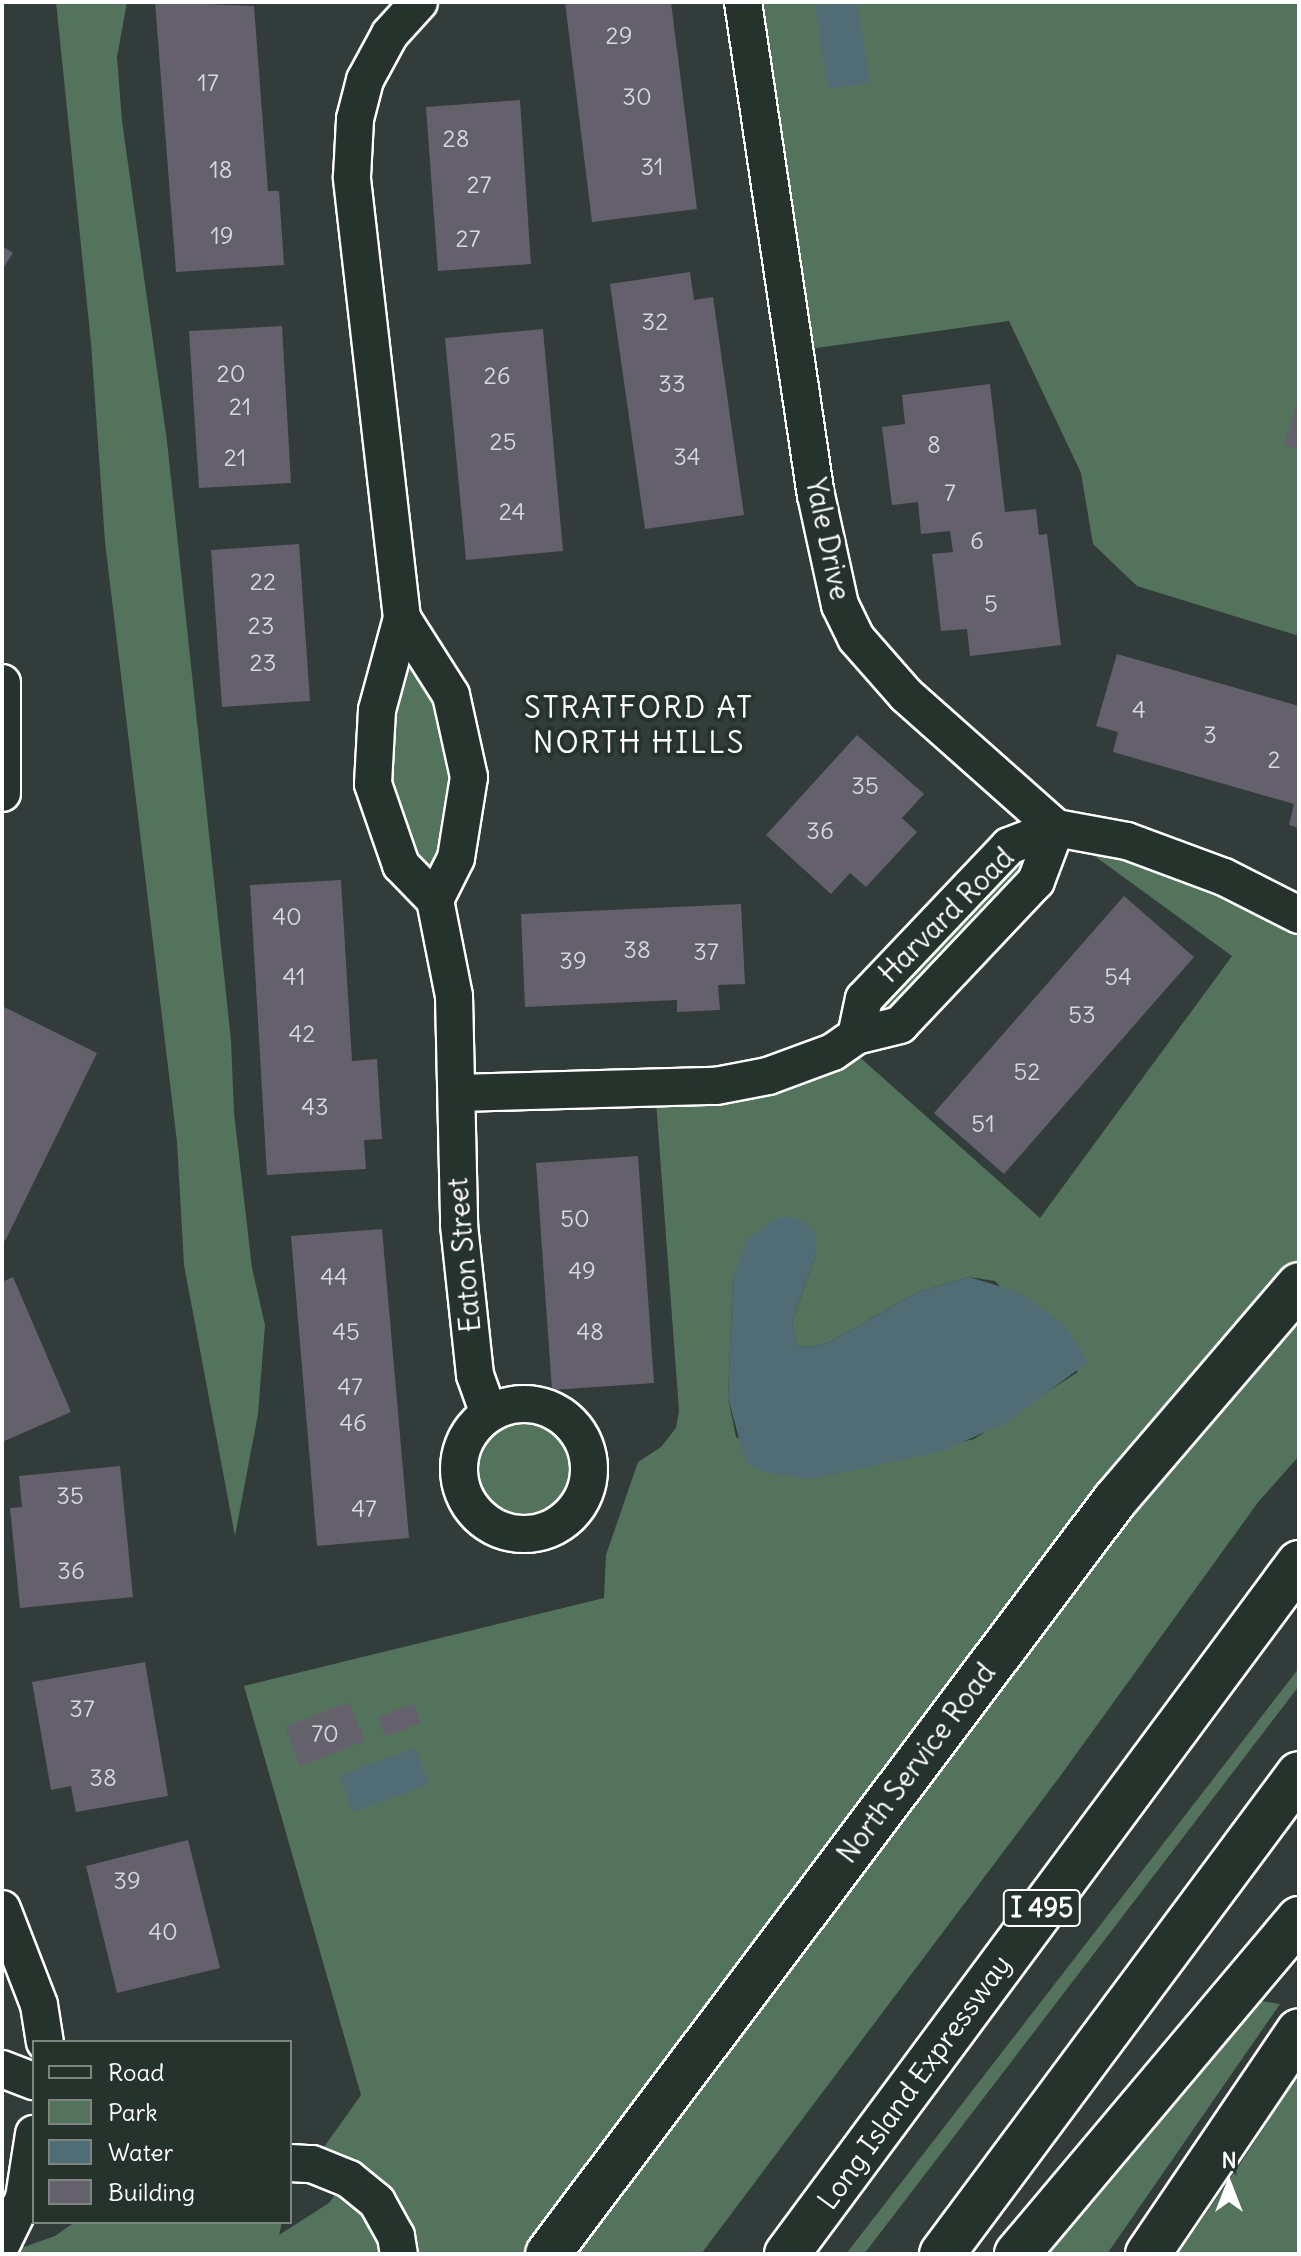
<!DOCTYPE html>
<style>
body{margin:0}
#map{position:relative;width:1301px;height:2256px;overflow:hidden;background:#323c3a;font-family:Delius,sans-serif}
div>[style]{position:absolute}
.green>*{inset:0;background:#54735c}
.round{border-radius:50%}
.water>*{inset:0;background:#506d76}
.building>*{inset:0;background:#64616c}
.roads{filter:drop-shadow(2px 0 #fff) drop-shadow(-2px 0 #fff) drop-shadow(0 2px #fff) drop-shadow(0 -2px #fff)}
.street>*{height:36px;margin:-18px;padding:0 18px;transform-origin:18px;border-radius:18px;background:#26332d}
.street>.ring{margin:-18px;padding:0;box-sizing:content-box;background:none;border:36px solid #26332d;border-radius:50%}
.secondary>*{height:44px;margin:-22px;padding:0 22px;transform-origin:22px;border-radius:22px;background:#26332d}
.highway>*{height:44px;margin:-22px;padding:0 22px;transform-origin:22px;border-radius:22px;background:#26332d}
span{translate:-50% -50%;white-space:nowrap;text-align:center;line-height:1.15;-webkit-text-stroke:8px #26332d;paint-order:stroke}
.number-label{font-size:24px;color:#d8d8da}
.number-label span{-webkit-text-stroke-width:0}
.shield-label span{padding:2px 6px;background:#26332d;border:2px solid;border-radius:6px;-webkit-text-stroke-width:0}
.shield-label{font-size:26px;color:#fff;font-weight:700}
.street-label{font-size:28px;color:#fff}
.neighbourhood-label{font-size:30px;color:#fff;letter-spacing:2px}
.frame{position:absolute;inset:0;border:4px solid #fff;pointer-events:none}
.legend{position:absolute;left:32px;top:2040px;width:260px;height:184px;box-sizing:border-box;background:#26332d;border:2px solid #7d8581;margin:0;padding:10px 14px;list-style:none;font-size:24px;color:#fff}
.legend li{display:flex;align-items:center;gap:16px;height:40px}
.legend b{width:40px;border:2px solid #7d8581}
.north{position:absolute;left:1189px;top:2144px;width:80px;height:80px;-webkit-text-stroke:6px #26332d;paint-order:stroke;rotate:0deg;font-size:22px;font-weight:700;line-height:32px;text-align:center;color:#fff}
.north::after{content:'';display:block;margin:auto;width:28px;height:36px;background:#fff;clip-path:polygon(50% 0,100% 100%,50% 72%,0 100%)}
</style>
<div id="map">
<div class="green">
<i style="clip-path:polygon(56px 2px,127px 2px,117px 57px,122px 121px,167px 441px,231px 1040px,234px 1113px,252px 1268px,265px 1325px,258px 1414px,235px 1536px,184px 1265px,177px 1142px,105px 542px,91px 343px)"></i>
<i style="clip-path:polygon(743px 2px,1299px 2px,1299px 636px,1137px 586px,1093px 544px,1081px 473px,1009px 321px,795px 351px)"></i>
<i style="clip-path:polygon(402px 618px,469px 777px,435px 900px,401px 865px,377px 710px)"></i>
<i style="clip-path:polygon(evenodd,1056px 828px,900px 1025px,856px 1036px,864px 999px,1056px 828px,1299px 915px,1299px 1285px,548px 2254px,4px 2254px,55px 2236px,75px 2222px,282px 2222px,279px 2235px,329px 2203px,340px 2188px,312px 2164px,361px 2095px,244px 1686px,604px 1598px,606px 1555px,638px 1462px,661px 1447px,676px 1428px,679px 1411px,655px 1088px,845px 1044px,1040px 1218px,1232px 956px,1056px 828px,816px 1254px,792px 1322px,797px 1344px,808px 1348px,830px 1342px,918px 1292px,969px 1277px,995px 1281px,1078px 1372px,974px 1439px,813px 1479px,736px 1437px,728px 1398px,733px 1276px,816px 1254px)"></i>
<i style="clip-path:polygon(1299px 1319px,1299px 1456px,1259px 1501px,1061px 1775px,701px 2254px,578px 2254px,1176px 1451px)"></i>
<i class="round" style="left:459px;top:1404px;width:130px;height:130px"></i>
<i style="clip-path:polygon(1299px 1668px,1299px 1686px,864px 2254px,846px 2254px)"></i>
<i style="clip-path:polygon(1261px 2001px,1280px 2004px,1107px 2254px,1040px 2254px)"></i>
<i style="clip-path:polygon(1299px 2074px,1299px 2254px,1178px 2254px,1240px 2164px)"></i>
</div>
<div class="water">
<i style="clip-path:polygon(857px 2px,870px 83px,828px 89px,815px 6px)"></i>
<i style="clip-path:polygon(791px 1217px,805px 1222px,816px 1234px,816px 1254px,792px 1322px,797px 1344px,808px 1348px,830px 1342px,918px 1292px,969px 1277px,1019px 1292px,1065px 1326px,1088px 1362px,1007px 1422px,943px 1451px,813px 1479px,767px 1473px,746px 1464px,728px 1398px,733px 1276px,748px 1239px,775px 1219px)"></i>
<i style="clip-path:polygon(415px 1748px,429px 1784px,353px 1812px,340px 1775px)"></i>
</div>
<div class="building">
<i style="clip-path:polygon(155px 2px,254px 6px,268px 191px,279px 191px,284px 265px,176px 272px)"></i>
<i style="clip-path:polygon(565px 2px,671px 2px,697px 209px,592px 222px)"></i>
<i style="clip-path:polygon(520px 100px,531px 264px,438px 271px,426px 107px)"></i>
<i style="clip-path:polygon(2px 246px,13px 253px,2px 270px)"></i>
<i style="clip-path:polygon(690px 272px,694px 300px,713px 297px,744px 515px,645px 529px,610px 284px)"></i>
<i style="clip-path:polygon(282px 326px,291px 483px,199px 488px,189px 331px)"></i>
<i style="clip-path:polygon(543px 329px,563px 551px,466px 560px,445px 338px)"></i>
<i style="clip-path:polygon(990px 384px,1005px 512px,1036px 509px,1039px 535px,1047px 534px,1061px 645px,970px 656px,967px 629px,941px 631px,932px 554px,953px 552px,950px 531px,921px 534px,918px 502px,892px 505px,882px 427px,905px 424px,902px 395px)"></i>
<i style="clip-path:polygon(1298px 399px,1299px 399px,1299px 450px,1284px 445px)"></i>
<i style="clip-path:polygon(299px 544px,310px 701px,222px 707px,211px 550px)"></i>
<i style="clip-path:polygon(1117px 654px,1299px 706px,1299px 828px,1289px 825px,1294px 804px,1113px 752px,1118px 732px,1096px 726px)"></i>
<i style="clip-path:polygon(857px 735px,924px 794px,902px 818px,917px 832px,866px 887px,850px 873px,831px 894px,766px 835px)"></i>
<i style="clip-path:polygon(341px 880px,352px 1061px,377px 1059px,382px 1139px,364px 1140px,366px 1169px,267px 1175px,250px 885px)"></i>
<i style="clip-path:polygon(1124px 896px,1194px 957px,1004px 1174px,934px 1113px)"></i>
<i style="clip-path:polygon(741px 904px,745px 984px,718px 985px,720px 1010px,677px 1012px,677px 1000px,525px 1007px,521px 914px)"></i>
<i style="clip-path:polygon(2px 1006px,97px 1053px,5px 1241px,2px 1239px)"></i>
<i style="clip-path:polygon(638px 1156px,654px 1383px,552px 1390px,536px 1163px)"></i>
<i style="clip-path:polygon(382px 1229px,409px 1538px,317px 1546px,291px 1236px)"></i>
<i style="clip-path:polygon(13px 1277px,71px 1412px,2px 1442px,2px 1282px)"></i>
<i style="clip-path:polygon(120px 1466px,133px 1597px,20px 1608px,10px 1508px,22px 1507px,19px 1476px)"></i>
<i style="clip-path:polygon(145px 1662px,168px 1796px,76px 1812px,71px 1786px,51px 1790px,32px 1682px)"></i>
<i style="clip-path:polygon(349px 1702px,365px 1741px,300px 1766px,285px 1727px)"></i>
<i style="clip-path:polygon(414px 1704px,421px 1723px,385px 1736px,378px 1717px)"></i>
<i style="clip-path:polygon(188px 1840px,220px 1968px,117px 1993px,86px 1866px)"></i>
</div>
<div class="roads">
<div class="street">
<i style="left:743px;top:2px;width:498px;rotate:81.6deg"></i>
<i style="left:816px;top:495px;width:113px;rotate:77.7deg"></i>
<i style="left:840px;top:605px;width:37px;rotate:64deg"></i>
<i style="left:856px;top:638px;width:76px;rotate:48.7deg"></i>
<i style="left:906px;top:695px;width:200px;rotate:41.6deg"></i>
<i style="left:1056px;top:828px;width:72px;rotate:10.4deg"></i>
<i style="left:1127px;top:841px;width:103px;rotate:20.4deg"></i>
<i style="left:1224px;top:877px;width:84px;rotate:26.9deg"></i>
<i style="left:402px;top:618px;width:444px;rotate:-96.5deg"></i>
<i style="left:352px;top:177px;width:58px;rotate:-87deg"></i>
<i style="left:355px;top:119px;width:40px;rotate:-75.6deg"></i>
<i style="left:365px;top:80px;width:52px;rotate:-61.5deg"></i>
<i style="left:390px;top:34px;width:43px;rotate:-47.8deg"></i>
<i style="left:2px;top:683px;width:110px;rotate:90deg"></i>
<i style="left:1056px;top:828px;width:57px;rotate:110.7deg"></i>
<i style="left:1036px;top:881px;width:198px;rotate:133.4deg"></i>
<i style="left:900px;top:1025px;width:45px;rotate:166deg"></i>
<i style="left:856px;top:1036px;width:38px;rotate:-78deg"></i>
<i style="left:864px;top:999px;width:211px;rotate:-46.5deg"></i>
<i style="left:1009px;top:846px;width:50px;rotate:-21deg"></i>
<i style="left:435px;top:900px;width:47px;rotate:-63.4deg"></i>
<i style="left:456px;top:858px;width:82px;rotate:-80.9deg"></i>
<i style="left:469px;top:777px;width:84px;rotate:-102.4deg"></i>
<i style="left:451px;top:695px;width:91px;rotate:-122.5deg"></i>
<i style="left:402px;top:618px;width:95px;rotate:105.2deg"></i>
<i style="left:377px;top:710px;width:74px;rotate:93.1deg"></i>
<i style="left:373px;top:784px;width:86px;rotate:70.9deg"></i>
<i style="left:401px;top:865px;width:49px;rotate:45.8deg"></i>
<i style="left:435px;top:900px;width:98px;rotate:78.8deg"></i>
<i style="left:454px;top:996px;width:229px;rotate:88.7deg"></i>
<i style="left:459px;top:1225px;width:151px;rotate:83.9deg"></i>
<i style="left:475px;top:1375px;width:41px;rotate:70.3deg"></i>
<i style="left:458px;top:1093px;width:258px;rotate:-1.6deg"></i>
<i style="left:716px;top:1086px;width:53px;rotate:-10.9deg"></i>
<i style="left:768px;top:1076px;width:69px;rotate:-20.3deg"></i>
<i style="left:833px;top:1052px;width:28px;rotate:-35deg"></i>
<i class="ring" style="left:459px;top:1404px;width:94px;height:94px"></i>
<i style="left:2px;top:1909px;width:103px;rotate:68.9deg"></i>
<i style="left:39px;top:2005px;width:37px;rotate:81deg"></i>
<i style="left:2px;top:2069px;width:34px;rotate:21deg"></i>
<i style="left:290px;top:2163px;width:22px;rotate:3deg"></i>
<i style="left:312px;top:2164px;width:40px;rotate:22deg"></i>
<i style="left:349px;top:2179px;width:36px;rotate:39deg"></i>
<i style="left:377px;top:2202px;width:39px;rotate:61deg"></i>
<i style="left:396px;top:2236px;width:18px;rotate:81deg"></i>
<i style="left:2px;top:2243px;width:50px;rotate:-63.9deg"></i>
<i style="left:24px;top:2198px;width:65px;rotate:-81.1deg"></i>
</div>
<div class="secondary">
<i style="left:548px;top:2254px;width:943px;rotate:-53.06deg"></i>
<i style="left:1115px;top:1500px;width:283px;rotate:-49.4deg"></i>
<i style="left:1148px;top:2254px;width:269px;rotate:-55.9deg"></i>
</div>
<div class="highway">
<i style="left:787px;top:2254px;width:860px;rotate:-53.46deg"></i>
<i style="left:942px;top:2254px;width:598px;rotate:-53.36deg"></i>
<i style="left:1017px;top:2254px;width:438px;rotate:-49.9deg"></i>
</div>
</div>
<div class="number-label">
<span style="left:619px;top:36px">29</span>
<span style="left:208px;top:83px">17</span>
<span style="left:637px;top:97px">30</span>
<span style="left:456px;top:139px">28</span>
<span style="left:652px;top:167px">31</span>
<span style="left:221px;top:170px">18</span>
<span style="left:479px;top:185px">27</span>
<span style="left:222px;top:236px">19</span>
<span style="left:468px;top:239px">27</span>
<span style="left:655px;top:322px">32</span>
<span style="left:231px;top:374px">20</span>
<span style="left:497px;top:376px">26</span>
<span style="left:672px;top:384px">33</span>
<span style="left:240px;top:407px">21</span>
<span style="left:503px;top:442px">25</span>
<span style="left:934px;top:445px">8</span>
<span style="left:687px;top:457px">34</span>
<span style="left:235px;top:458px">21</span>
<span style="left:950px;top:493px">7</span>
<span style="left:512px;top:512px">24</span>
<span style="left:977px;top:541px">6</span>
<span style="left:263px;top:582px">22</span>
<span style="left:991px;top:604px">5</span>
<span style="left:261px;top:626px">23</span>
<span style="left:263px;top:663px">23</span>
<span style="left:1139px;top:710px">4</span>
<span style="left:1210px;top:735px">3</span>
<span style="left:1274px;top:760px">2</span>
<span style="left:865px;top:786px">35</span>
<span style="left:820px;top:831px">36</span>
<span style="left:287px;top:917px">40</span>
<span style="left:637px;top:950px">38</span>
<span style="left:706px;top:952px">37</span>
<span style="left:573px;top:961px">39</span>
<span style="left:294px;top:977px">41</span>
<span style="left:1118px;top:977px">54</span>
<span style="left:1082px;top:1015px">53</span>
<span style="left:302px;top:1034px">42</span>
<span style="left:1027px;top:1072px">52</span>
<span style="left:315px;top:1107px">43</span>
<span style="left:983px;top:1124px">51</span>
<span style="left:575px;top:1219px">50</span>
<span style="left:582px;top:1271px">49</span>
<span style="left:334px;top:1277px">44</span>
<span style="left:346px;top:1332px">45</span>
<span style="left:590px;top:1332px">48</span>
<span style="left:350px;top:1387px">47</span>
<span style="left:353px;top:1423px">46</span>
<span style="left:70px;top:1496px">35</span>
<span style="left:364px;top:1509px">47</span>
<span style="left:71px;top:1571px">36</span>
<span style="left:82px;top:1709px">37</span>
<span style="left:325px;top:1734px">70</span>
<span style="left:103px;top:1778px">38</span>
<span style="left:127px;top:1881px">39</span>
<span style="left:163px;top:1932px">40</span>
</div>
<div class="shield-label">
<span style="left:1042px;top:1908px">I 495</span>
</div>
<div class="street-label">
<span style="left:828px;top:539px;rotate:78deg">Yale Drive</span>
<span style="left:946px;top:915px;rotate:-45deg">Harvard Road</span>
<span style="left:464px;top:1255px;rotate:-95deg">Eaton Street</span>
<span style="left:916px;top:1763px;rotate:-53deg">North Service Road</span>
<span style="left:914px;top:2082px;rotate:-54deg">Long Island Expressway</span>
</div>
<div class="neighbourhood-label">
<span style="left:639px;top:724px">STRATFORD AT<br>NORTH HILLS</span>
</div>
<div class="frame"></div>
<ul class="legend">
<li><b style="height:10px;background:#26332d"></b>Road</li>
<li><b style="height:22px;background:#54735c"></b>Park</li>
<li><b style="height:22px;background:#506d76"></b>Water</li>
<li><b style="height:22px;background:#64616c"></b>Building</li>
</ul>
<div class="north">N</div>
</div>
